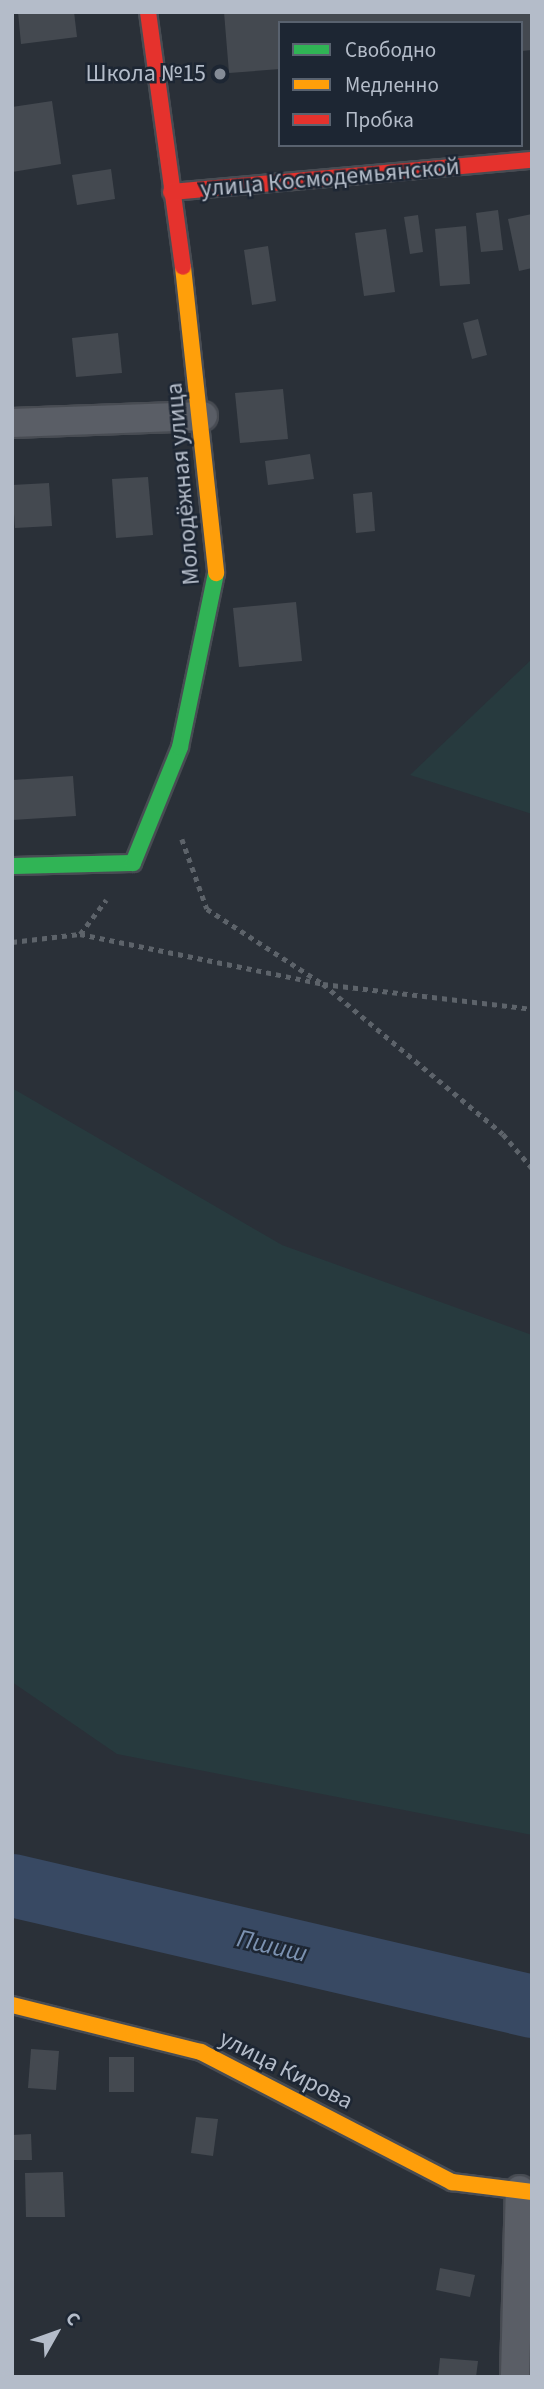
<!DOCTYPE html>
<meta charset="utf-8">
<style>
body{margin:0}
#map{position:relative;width:544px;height:2389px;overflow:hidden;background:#2a3038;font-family:"Source Sans 3",sans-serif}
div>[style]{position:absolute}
.green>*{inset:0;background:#273a3e}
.river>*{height:63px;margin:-31.5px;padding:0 31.5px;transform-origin:31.5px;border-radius:31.5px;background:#384963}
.building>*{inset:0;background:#444950}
.path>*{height:4.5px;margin-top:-2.25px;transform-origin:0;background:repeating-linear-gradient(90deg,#5d636a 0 5px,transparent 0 10px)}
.roads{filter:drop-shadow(2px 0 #484c53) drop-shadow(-2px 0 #484c53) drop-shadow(0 2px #484c53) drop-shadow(0 -2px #484c53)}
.street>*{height:28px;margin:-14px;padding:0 14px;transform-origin:14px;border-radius:14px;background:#5a5e66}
.fast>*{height:16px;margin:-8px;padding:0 8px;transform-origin:8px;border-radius:8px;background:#30b455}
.slow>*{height:16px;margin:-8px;padding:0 8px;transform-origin:8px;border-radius:8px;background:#ff9f0a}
.jam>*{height:16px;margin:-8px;padding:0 8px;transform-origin:8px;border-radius:8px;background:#e5322d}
.dots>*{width:19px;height:19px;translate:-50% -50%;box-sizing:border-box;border:4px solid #1d2633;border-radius:50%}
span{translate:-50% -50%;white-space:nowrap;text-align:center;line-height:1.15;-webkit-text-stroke:5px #1d2633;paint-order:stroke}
.poi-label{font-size:24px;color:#b4bcc9}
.right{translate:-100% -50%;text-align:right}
.street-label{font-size:24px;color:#b4bcc9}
.water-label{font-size:26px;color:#7c92b1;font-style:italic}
.frame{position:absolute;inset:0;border:14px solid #b4bcc9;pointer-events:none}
.legend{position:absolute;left:278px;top:21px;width:245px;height:126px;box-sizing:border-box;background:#1d2633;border:2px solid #59626f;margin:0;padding:9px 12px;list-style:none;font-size:21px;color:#b4bcc9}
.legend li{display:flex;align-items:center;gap:14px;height:35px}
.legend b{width:35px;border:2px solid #59626f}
.north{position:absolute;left:21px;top:2298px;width:70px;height:70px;-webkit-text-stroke:5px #1d2633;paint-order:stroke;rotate:50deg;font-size:19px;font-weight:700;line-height:28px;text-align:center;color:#b4bcc9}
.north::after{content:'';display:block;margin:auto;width:24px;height:32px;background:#b4bcc9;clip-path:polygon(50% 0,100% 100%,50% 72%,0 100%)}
</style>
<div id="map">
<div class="green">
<i style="clip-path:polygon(532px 659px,532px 814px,410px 775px)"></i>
<i style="clip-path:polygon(12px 1088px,282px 1245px,532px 1335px,532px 1835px,117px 1754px,12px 1682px)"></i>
</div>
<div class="river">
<i style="left:12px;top:1885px;width:534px;rotate:13.1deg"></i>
</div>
<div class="building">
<i style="clip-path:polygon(18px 12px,74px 12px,77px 37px,21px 44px)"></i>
<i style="clip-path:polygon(224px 12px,532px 12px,532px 50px,521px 51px,521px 23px,280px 23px,280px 69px,229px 73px)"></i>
<i style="clip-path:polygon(52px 101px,61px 164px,12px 172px,12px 107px)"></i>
<i style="clip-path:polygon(111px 169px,115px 199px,77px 205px,72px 175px)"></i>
<i style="clip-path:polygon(498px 210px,503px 250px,481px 252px,476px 213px)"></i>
<i style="clip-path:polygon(532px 214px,532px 268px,519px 271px,508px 219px)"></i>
<i style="clip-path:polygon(418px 215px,423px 252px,410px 254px,404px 217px)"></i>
<i style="clip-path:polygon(466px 226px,470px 284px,440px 286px,435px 229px)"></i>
<i style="clip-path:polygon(386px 229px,395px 292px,364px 296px,355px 233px)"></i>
<i style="clip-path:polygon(268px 246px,276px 301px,252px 305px,244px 250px)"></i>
<i style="clip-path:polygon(478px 319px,487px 355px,472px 359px,463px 323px)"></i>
<i style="clip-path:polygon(118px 333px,122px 373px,76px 377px,72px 338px)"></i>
<i style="clip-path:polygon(283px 389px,288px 439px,240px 443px,235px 393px)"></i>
<i style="clip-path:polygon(310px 454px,314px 479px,268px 485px,265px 461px)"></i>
<i style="clip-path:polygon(148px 477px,153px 535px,116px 538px,112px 479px)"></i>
<i style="clip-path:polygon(49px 483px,52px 526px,15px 528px,12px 485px)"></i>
<i style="clip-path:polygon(372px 492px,375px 531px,356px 533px,353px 494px)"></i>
<i style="clip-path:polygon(296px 602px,302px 661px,239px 667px,233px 608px)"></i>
<i style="clip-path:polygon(73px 776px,76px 816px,12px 820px,12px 780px)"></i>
<i style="clip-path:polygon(31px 2049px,59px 2051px,56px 2090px,28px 2088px)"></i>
<i style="clip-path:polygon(109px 2057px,134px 2057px,134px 2092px,109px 2092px)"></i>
<i style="clip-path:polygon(196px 2117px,218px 2119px,213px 2156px,191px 2153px)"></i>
<i style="clip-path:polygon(31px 2134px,32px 2160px,12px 2160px,12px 2135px)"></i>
<i style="clip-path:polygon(63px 2172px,65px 2217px,26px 2217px,25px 2173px)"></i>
<i style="clip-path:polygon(440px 2268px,475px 2275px,470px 2297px,436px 2290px)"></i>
<i style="clip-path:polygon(440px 2358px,478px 2361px,476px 2377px,438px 2377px)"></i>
</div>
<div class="path">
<i style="left:182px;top:839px;width:74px;rotate:70.3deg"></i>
<i style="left:207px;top:909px;width:138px;rotate:32.9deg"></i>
<i style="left:323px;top:984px;width:210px;rotate:6.8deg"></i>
<i style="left:80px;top:934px;width:248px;rotate:11.6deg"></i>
<i style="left:323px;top:984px;width:234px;rotate:39.8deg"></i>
<i style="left:503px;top:1134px;width:45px;rotate:49.5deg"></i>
<i style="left:12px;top:942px;width:68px;rotate:-6.7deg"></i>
<i style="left:80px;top:934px;width:43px;rotate:-52.6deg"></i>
</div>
<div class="roads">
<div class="street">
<i style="left:12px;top:423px;width:191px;rotate:-2.1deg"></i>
<i style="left:515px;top:2377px;width:187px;rotate:-88.5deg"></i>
</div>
<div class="fast">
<i style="left:12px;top:866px;width:121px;rotate:-1.4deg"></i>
<i style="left:133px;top:863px;width:125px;rotate:-67.9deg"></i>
<i style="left:180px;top:747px;width:178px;rotate:-78.3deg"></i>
</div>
<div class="slow">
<i style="left:183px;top:267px;width:308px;rotate:83.8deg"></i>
<i style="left:12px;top:2005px;width:195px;rotate:14deg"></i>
<i style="left:201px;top:2052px;width:283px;rotate:27.4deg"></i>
<i style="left:452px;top:2182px;width:81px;rotate:7.1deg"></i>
</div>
<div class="jam">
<i style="left:148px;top:12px;width:257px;rotate:82.2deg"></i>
<i style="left:171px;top:192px;width:362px;rotate:-5.1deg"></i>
</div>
</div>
<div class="dots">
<i style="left:220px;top:74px;background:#848b96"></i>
</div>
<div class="poi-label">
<span class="right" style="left:206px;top:74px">Школа №15</span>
</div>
<div class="street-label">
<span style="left:330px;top:178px;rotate:-5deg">улица Космодемьянской</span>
<span style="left:183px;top:484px;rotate:-95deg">Молодёжная улица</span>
<span style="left:286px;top:2070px;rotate:27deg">улица Кирова</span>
</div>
<div class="water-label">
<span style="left:272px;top:1946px;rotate:13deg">Пшиш</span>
</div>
<div class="frame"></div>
<ul class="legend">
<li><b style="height:9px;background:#30b455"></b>Свободно</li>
<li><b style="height:9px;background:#ff9f0a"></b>Медленно</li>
<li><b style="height:9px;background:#e5322d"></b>Пробка</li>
</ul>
<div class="north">С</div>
</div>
